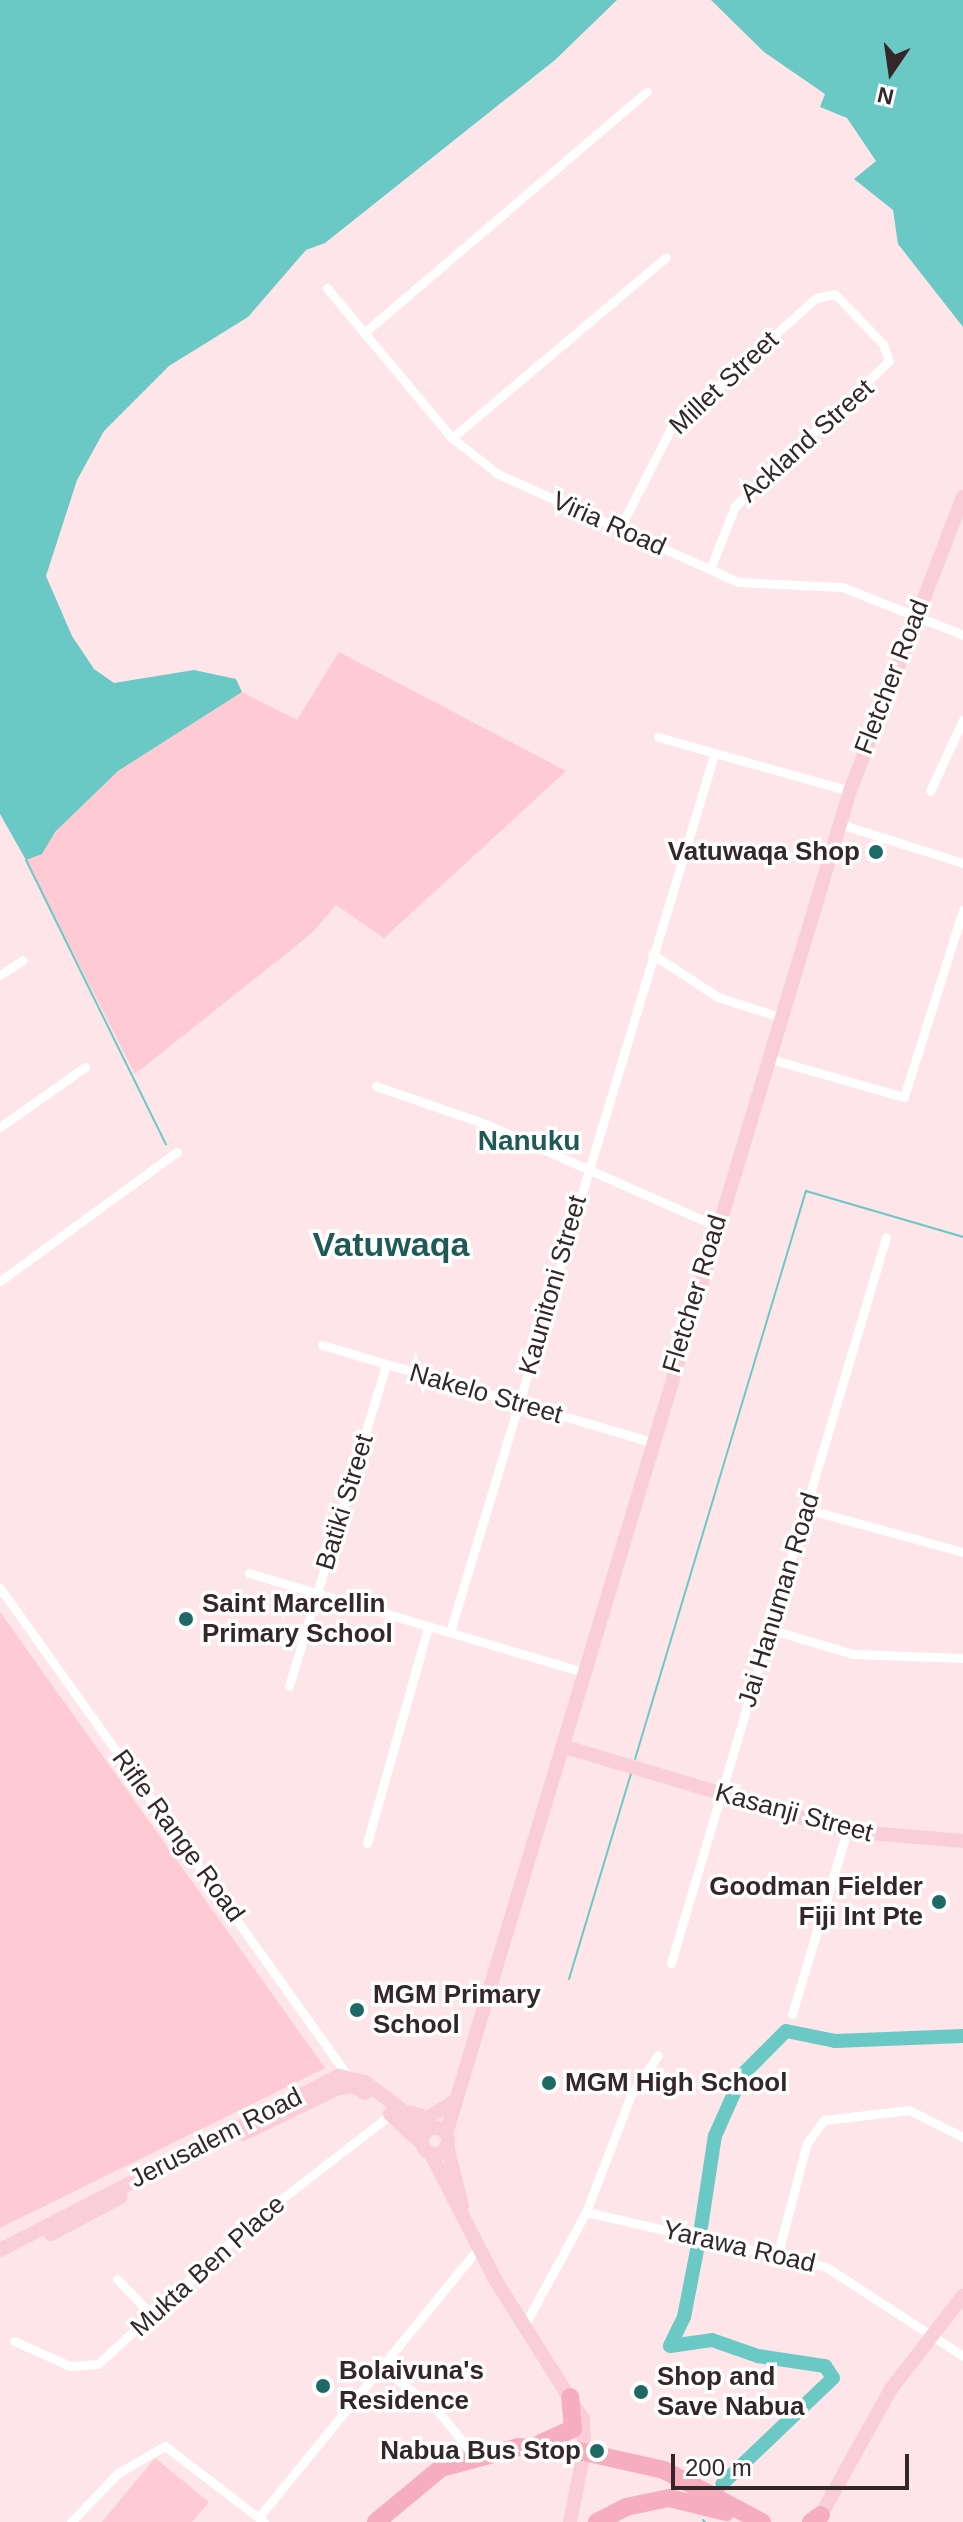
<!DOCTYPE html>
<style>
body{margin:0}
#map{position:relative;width:963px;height:2522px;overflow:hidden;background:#fde5ea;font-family:Helvetica,sans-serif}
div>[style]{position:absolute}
.green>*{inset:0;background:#fecad4}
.water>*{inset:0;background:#6ac9c4}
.stream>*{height:2px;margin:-1px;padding:0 1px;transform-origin:1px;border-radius:1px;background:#6ac9c4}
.river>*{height:14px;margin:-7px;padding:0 7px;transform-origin:7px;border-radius:7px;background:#6ac9c4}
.street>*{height:9px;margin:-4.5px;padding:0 4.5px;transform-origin:4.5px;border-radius:4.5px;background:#fff}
.primary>*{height:14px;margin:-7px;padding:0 7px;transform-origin:7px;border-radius:7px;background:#faced8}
.primary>.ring{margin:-7px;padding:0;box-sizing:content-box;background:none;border:14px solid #faced8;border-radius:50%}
.highway>*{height:18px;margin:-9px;padding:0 9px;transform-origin:9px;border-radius:9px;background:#f6aebe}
.dots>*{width:22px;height:22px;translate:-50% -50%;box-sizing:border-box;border:4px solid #fff;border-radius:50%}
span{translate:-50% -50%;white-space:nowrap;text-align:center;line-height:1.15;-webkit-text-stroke:7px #fff;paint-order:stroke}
.street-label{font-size:26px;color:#342629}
.poi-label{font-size:26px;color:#342629;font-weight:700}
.right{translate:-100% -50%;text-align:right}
.left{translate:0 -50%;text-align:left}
.neighbourhood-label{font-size:28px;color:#1f5a57;font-weight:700}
.district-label{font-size:34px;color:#1f5a57;font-weight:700}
.north{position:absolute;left:851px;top:32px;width:80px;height:80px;-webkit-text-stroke:6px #fff;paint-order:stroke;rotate:193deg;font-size:22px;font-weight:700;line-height:32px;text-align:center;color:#342629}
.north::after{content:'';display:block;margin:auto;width:28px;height:36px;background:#342629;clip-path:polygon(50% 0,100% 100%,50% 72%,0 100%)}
.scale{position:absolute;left:671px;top:2454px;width:238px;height:36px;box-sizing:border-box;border:4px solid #342629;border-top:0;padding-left:10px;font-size:24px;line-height:28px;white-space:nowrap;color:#342629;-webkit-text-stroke:6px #fff;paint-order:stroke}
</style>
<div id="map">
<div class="green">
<i style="clip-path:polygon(339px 652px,566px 771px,384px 938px,336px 905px,312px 933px,135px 1074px,26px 860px,118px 771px,242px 692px,297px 720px)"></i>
<i style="clip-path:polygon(0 1612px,325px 2068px,0 2228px)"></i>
<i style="clip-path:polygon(155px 2458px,209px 2502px,192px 2522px,102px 2522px)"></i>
</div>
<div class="water">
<i style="clip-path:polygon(0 0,617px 0,555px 60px,325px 243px,306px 250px,248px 317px,169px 366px,104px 431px,77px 480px,46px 576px,72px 636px,94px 669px,114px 683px,194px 670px,236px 679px,242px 692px,118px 771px,55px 832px,42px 854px,26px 860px,0 814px)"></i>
<i style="clip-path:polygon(711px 0,963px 0,963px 327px,898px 244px,893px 210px,854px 179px,876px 161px,847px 118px,820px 107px,825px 94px,764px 52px)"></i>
</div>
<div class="stream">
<i style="left:26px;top:860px;width:317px;rotate:63.8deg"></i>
<i style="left:635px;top:1759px;width:593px;rotate:-73.25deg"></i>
<i style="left:806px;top:1191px;width:164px;rotate:16.3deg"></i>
<i style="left:569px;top:1979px;width:215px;rotate:-73.2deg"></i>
<i style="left:703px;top:2520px;width:3px;rotate:45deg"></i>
</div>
<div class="river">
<i style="left:701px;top:2227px;width:92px;rotate:-81.3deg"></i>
<i style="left:715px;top:2136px;width:67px;rotate:-66.1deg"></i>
<i style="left:742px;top:2075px;width:62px;rotate:-45deg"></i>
<i style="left:786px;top:2031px;width:50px;rotate:11.5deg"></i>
<i style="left:835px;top:2041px;width:128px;rotate:-2.2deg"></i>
<i style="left:698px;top:2245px;width:73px;rotate:101deg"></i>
<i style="left:684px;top:2317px;width:32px;rotate:116deg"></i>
<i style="left:670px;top:2346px;width:42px;rotate:-8.1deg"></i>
<i style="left:712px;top:2340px;width:49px;rotate:19.2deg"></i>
<i style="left:758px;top:2356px;width:68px;rotate:8.5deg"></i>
<i style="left:825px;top:2366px;width:14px;rotate:56deg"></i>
<i style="left:833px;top:2378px;width:153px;rotate:136.3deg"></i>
</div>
<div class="street">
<i style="left:327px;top:288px;width:195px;rotate:50.2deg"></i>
<i style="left:452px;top:438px;width:58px;rotate:38deg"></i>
<i style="left:498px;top:474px;width:263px;rotate:24.2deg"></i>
<i style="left:738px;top:582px;width:104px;rotate:2.8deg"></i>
<i style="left:842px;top:587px;width:130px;rotate:21.6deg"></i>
<i style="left:364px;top:333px;width:372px;rotate:-40.5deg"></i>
<i style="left:452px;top:438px;width:280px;rotate:-40.2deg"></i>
<i style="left:619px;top:530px;width:114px;rotate:-63deg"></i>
<i style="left:671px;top:428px;width:195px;rotate:-41.9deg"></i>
<i style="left:816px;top:298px;width:19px;rotate:-12deg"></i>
<i style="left:835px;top:294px;width:69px;rotate:46.2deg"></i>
<i style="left:883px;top:344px;width:18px;rotate:71deg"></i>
<i style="left:889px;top:361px;width:212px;rotate:136.7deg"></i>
<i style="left:735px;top:506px;width:68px;rotate:111.6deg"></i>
<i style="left:658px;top:737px;width:199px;rotate:15.7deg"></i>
<i style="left:930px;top:791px;width:78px;rotate:-65.1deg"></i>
<i style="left:840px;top:824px;width:129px;rotate:17.6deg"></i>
<i style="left:652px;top:954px;width:79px;rotate:33.1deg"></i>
<i style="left:718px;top:997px;width:65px;rotate:17.9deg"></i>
<i style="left:0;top:975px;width:27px;rotate:-33deg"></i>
<i style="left:767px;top:1058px;width:142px;rotate:15.9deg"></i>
<i style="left:904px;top:1097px;width:196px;rotate:-72.5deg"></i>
<i style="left:376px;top:1086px;width:116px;rotate:19.1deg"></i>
<i style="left:486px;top:1124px;width:252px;rotate:23.9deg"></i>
<i style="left:0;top:1127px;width:104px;rotate:-35.2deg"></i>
<i style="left:0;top:1281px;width:219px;rotate:-36.1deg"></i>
<i style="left:322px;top:1345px;width:343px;rotate:16.4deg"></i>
<i style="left:806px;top:1509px;width:163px;rotate:15.3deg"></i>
<i style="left:249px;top:1573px;width:349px;rotate:16.5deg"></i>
<i style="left:0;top:1588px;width:603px;rotate:54.52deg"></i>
<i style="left:769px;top:1629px;width:88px;rotate:16.6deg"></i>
<i style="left:853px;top:1654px;width:110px;rotate:2.1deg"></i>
<i style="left:450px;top:1632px;width:916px;rotate:-73.25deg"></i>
<i style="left:289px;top:1686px;width:336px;rotate:-73.2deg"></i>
<i style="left:367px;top:1843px;width:224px;rotate:-74.2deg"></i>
<i style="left:671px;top:1963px;width:757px;rotate:-73.5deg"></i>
<i style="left:792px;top:2014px;width:191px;rotate:-73.3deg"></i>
<i style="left:586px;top:2212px;width:246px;rotate:12.9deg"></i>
<i style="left:826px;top:2267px;width:163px;rotate:33deg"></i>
<i style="left:777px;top:2257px;width:118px;rotate:-75.3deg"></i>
<i style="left:807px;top:2143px;width:29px;rotate:-54deg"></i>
<i style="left:824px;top:2120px;width:86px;rotate:-6.7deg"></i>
<i style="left:909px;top:2110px;width:60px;rotate:26.6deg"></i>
<i style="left:117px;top:2279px;width:52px;rotate:45.8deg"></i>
<i style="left:523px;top:2328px;width:132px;rotate:-61.5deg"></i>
<i style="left:586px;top:2212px;width:125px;rotate:-69deg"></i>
<i style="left:631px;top:2095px;width:48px;rotate:-56deg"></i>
<i style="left:14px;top:2341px;width:61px;rotate:24.1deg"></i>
<i style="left:70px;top:2366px;width:28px;rotate:-4deg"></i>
<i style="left:98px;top:2364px;width:211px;rotate:-42.7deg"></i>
<i style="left:253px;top:2221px;width:173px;rotate:-37.7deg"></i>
<i style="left:383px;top:2369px;width:65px;rotate:36.9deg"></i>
<i style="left:435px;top:2408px;width:61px;rotate:50.3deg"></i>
<i style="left:259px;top:2517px;width:348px;rotate:-50.8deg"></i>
<i style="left:71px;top:2522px;width:68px;rotate:-46.2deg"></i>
<i style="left:118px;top:2473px;width:54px;rotate:-29.9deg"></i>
<i style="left:165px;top:2446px;width:125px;rotate:37.5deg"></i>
</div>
<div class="primary">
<i style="left:562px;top:1746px;width:297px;rotate:16.6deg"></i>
<i style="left:847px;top:1831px;width:116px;rotate:4.9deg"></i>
<i style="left:410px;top:2112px;width:18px;rotate:19deg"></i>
<i style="left:427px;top:2118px;width:33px;rotate:-31deg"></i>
<i style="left:390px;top:2114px;width:44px;rotate:43.2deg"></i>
<i class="ring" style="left:422px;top:2128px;width:12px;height:12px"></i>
<i style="left:243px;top:2134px;width:103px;rotate:-25.8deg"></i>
<i style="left:336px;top:2089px;width:17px;rotate:-10deg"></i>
<i style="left:353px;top:2086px;width:14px;rotate:30deg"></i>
<i style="left:446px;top:2134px;width:1402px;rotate:-73.26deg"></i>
<i style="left:850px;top:791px;width:315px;rotate:-69deg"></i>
<i style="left:447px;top:2145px;width:63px;rotate:76.2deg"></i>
<i style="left:431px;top:2154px;width:143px;rotate:62.9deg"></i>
<i style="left:496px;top:2281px;width:163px;rotate:57.8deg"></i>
<i style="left:583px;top:2419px;width:33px;rotate:88deg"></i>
<i style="left:584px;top:2452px;width:71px;rotate:101.3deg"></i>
<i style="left:51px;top:2234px;width:79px;rotate:-27.9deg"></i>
<i style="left:0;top:2250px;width:381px;rotate:-27.2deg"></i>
<i style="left:339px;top:2076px;width:27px;rotate:13deg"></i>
<i style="left:365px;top:2082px;width:79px;rotate:37.3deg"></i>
<i style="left:817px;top:2522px;width:152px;rotate:-60.9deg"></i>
<i style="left:891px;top:2389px;width:118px;rotate:-52.3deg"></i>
</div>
<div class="highway">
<i style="left:541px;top:2443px;width:35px;rotate:-24deg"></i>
<i style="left:573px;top:2429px;width:32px;rotate:-95deg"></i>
<i style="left:376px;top:2522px;width:85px;rotate:-39.7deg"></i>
<i style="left:441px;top:2468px;width:81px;rotate:-15.1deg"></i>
<i style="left:519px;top:2447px;width:65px;rotate:4.4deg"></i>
<i style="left:584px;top:2452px;width:82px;rotate:12.7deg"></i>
<i style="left:664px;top:2470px;width:111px;rotate:28deg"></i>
<i style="left:597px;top:2522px;width:33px;rotate:-27deg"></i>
<i style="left:626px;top:2507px;width:44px;rotate:-11.8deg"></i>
<i style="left:669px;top:2498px;width:59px;rotate:13.8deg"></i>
<i style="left:811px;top:2522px;width:12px;rotate:-35deg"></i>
</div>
<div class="dots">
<i style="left:876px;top:852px;background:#1c6966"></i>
<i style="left:186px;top:1619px;background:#1c6966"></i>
<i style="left:939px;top:1902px;background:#1c6966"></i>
<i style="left:357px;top:2010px;background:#1c6966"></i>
<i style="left:549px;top:2083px;background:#1c6966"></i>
<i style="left:323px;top:2386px;background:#1c6966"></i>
<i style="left:641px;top:2392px;background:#1c6966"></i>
<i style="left:597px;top:2451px;background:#1c6966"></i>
</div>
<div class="street-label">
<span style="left:724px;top:383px;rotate:-43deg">Millet Street</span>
<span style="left:807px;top:441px;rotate:-42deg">Ackland Street</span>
<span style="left:609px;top:524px;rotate:24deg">Viria Road</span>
<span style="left:892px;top:677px;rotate:-69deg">Fletcher Road</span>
<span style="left:553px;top:1285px;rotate:-74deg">Kaunitoni Street</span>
<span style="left:695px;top:1294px;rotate:-73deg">Fletcher Road</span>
<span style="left:486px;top:1394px;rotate:16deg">Nakelo Street</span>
<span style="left:345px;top:1502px;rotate:-73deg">Batiki Street</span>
<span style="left:779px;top:1600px;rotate:-73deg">Jai Hanuman Road</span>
<span style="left:794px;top:1813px;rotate:15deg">Kasanji Street</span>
<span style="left:178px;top:1836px;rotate:54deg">Rifle Range Road</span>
<span style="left:216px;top:2138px;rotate:-27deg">Jerusalem Road</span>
<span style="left:739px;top:2247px;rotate:13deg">Yarawa Road</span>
<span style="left:208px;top:2266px;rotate:-42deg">Mukta Ben Place</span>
</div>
<div class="poi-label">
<span class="right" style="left:860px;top:852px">Vatuwaqa Shop</span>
<span class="left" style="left:202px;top:1619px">Saint Marcellin<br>Primary School</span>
<span class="right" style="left:923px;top:1902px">Goodman Fielder<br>Fiji Int Pte</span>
<span class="left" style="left:373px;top:2010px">MGM Primary<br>School</span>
<span class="left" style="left:565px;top:2083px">MGM High School</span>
<span class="left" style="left:339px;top:2386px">Bolaivuna's<br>Residence</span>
<span class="left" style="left:657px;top:2392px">Shop and<br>Save Nabua</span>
<span class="right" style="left:581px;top:2451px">Nabua Bus Stop</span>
</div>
<div class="neighbourhood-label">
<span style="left:529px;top:1141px">Nanuku</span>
</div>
<div class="district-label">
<span style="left:391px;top:1245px">Vatuwaqa</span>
</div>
<div class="north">N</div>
<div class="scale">200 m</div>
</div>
